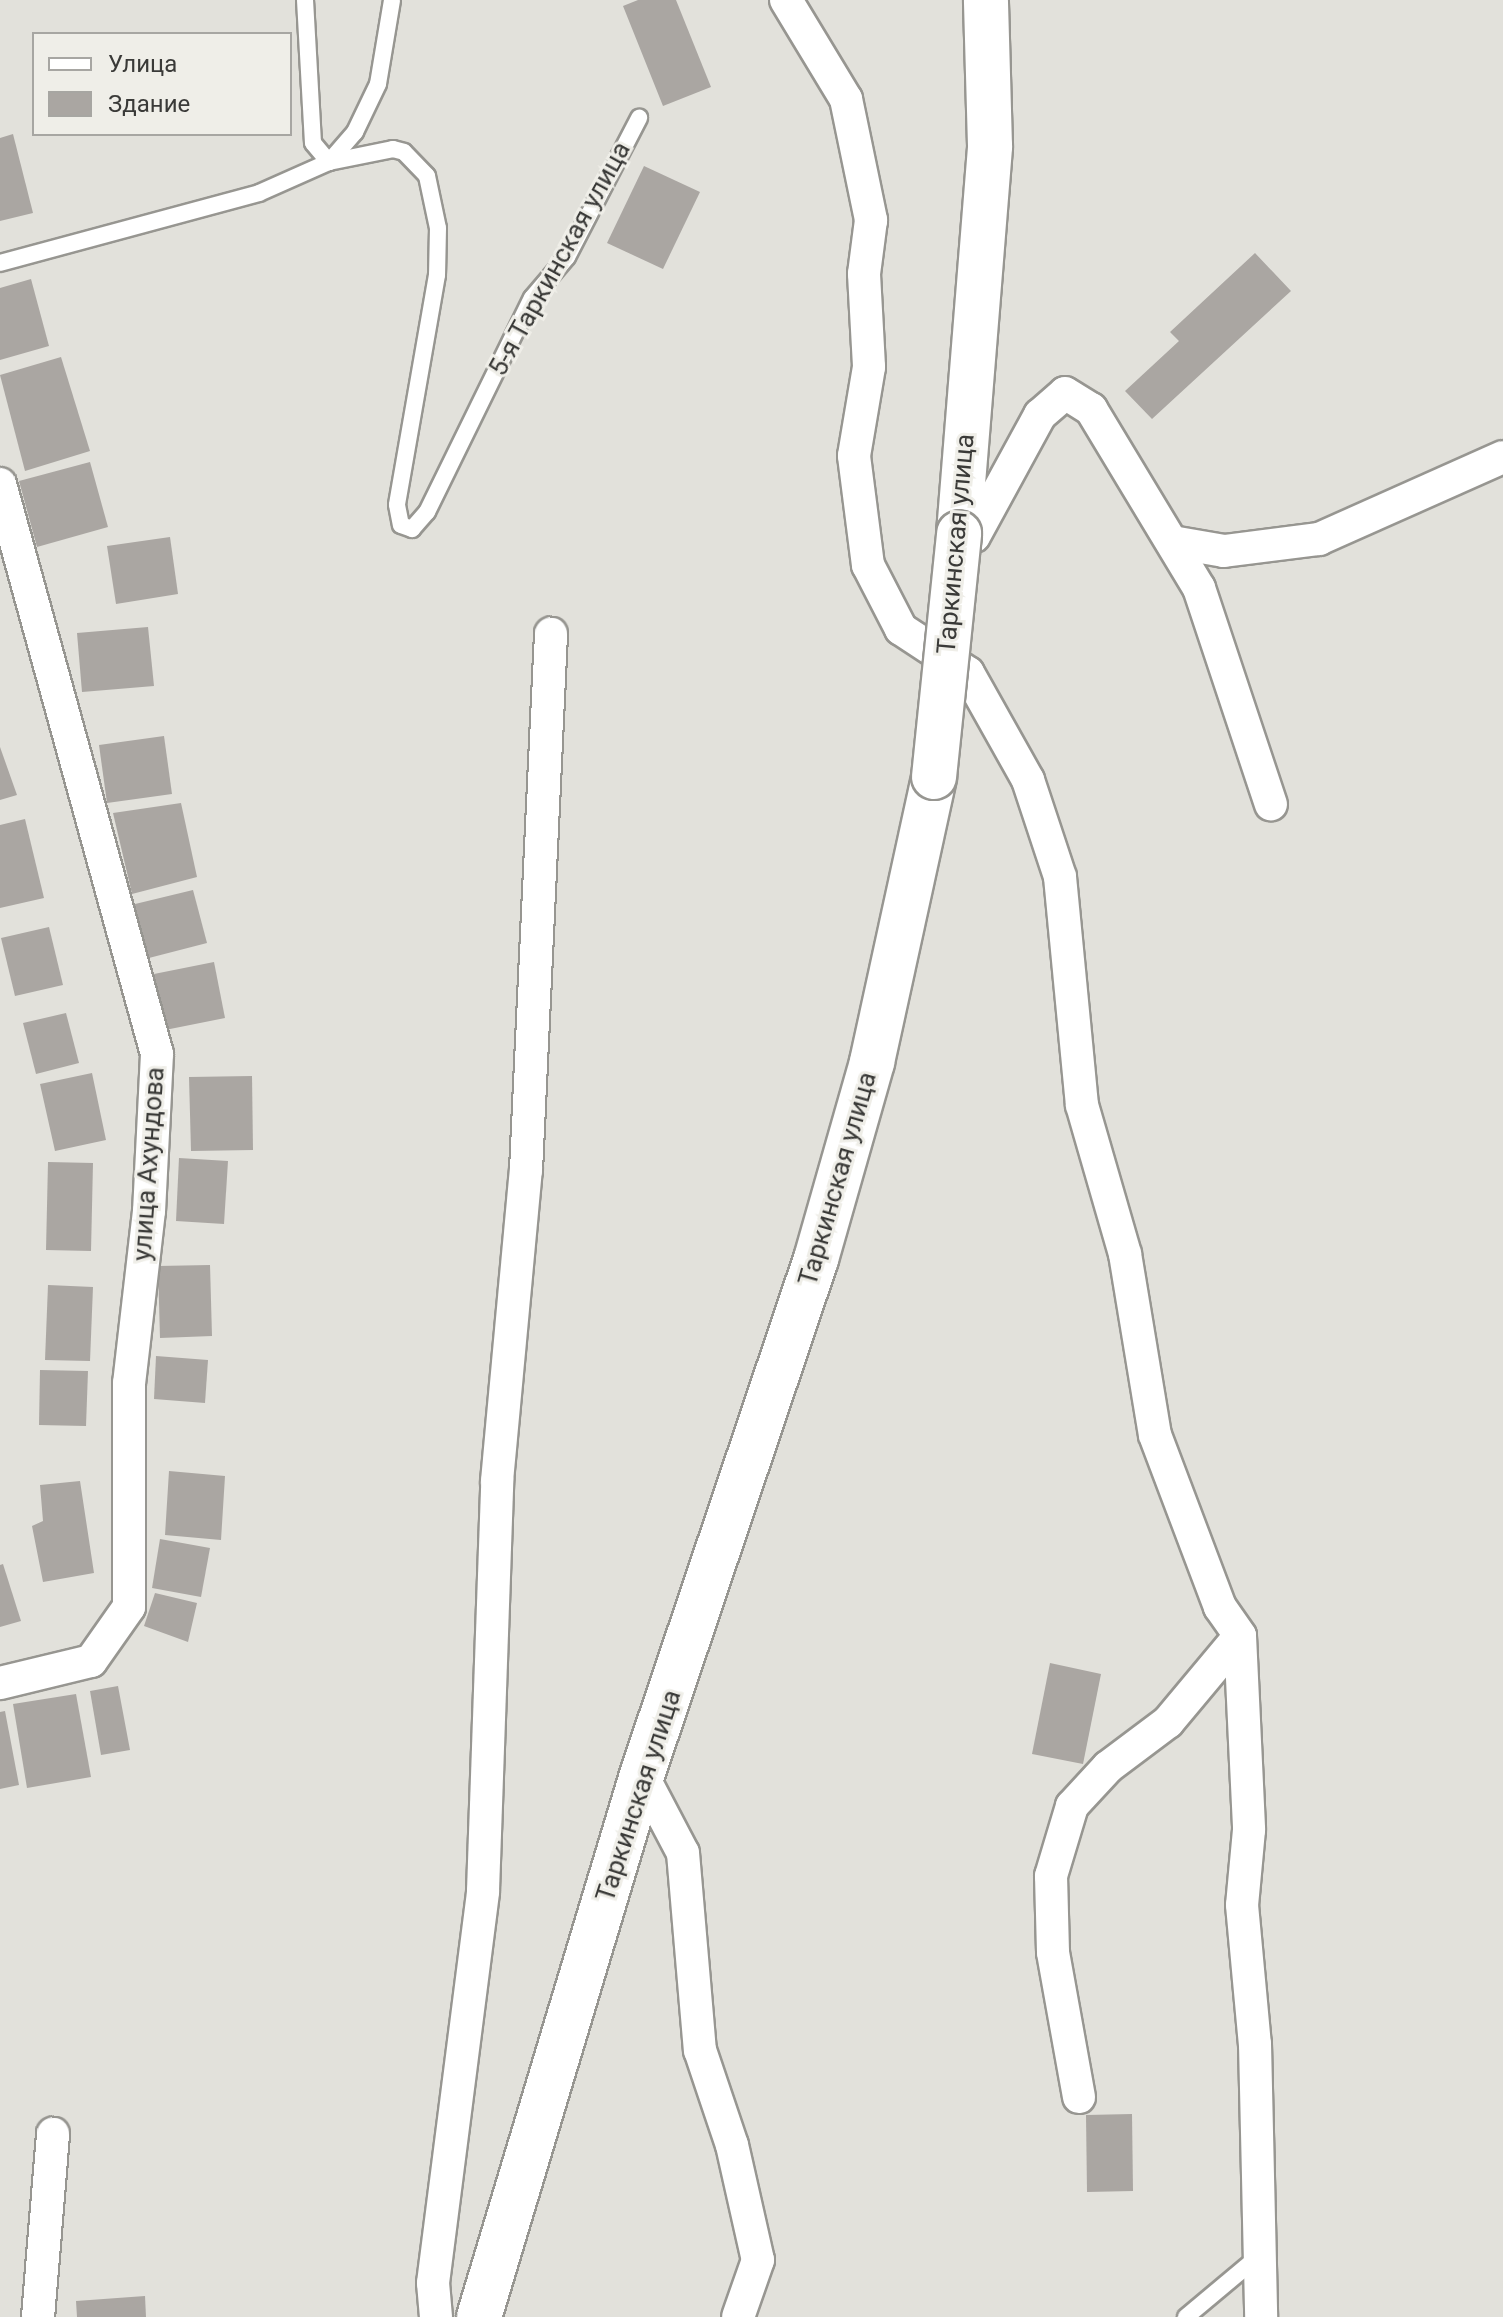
<!DOCTYPE html>
<meta charset="utf-8">
<style>
body{margin:0}
#map{position:relative;width:1503px;height:2317px;overflow:hidden;background:#e2e1db;font-family:Roboto,sans-serif}
div>[style]{position:absolute}
.building>*{inset:0;background:#aaa6a2}
.roads{filter:drop-shadow(2px 0 #979691) drop-shadow(-2px 0 #979691) drop-shadow(0 2px #979691) drop-shadow(0 -2px #979691)}
.lane>*{height:16px;margin:-8px;padding:0 8px;transform-origin:8px;border-radius:8px;background:#fff}
.street>*{height:32px;margin:-16px;padding:0 16px;transform-origin:16px;border-radius:16px;background:#fff}
.secondary>*{height:44px;margin:-22px;padding:0 22px;transform-origin:22px;border-radius:22px;background:#fff}
.bridges{filter:drop-shadow(2px 0 #979691) drop-shadow(-2px 0 #979691) drop-shadow(0 2px #979691) drop-shadow(0 -2px #979691)}
.secondary-bridge>*{height:44px;margin:-22px;padding:0 22px;transform-origin:22px;border-radius:22px;background:#fff}
span{translate:-50% -50%;white-space:nowrap;text-align:center;line-height:1.15;-webkit-text-stroke:6px #efeee8;paint-order:stroke}
.street-label{font-size:26px;color:#3a3a38}
.legend{position:absolute;left:32px;top:32px;width:260px;height:104px;box-sizing:border-box;background:#efeee8;border:2px solid #a7a6a2;margin:0;padding:10px 14px;list-style:none;font-size:24px;color:#3a3a38}
.legend li{display:flex;align-items:center;gap:16px;height:40px}
.legend b{width:40px;border:2px solid #a7a6a2}
</style>
<div id="map">
<div class="building">
<i style="clip-path:polygon(638px 0,676px 0,711px 87px,663px 106px,623px 6px)"></i>
<i style="clip-path:polygon(13px 134px,33px 213px,0 221px,0 138px)"></i>
<i style="clip-path:polygon(644px 166px,700px 192px,663px 269px,607px 243px)"></i>
<i style="clip-path:polygon(1255px 253px,1291px 291px,1152px 419px,1125px 391px,1179px 341px,1170px 332px)"></i>
<i style="clip-path:polygon(31px 279px,49px 346px,0 360px,0 288px)"></i>
<i style="clip-path:polygon(61px 357px,90px 451px,25px 471px,0 375px)"></i>
<i style="clip-path:polygon(90px 462px,108px 527px,37px 547px,19px 481px)"></i>
<i style="clip-path:polygon(170px 537px,178px 594px,116px 604px,107px 546px)"></i>
<i style="clip-path:polygon(148px 627px,154px 686px,82px 692px,77px 633px)"></i>
<i style="clip-path:polygon(164px 736px,172px 794px,107px 803px,99px 745px)"></i>
<i style="clip-path:polygon(0 747px,17px 795px,0 800px)"></i>
<i style="clip-path:polygon(181px 803px,197px 877px,132px 894px,113px 813px)"></i>
<i style="clip-path:polygon(25px 819px,44px 898px,0 908px,0 825px)"></i>
<i style="clip-path:polygon(193px 890px,207px 943px,145px 959px,131px 905px)"></i>
<i style="clip-path:polygon(49px 927px,63px 985px,15px 996px,1px 938px)"></i>
<i style="clip-path:polygon(214px 962px,225px 1018px,165px 1030px,154px 974px)"></i>
<i style="clip-path:polygon(66px 1013px,79px 1063px,36px 1074px,23px 1023px)"></i>
<i style="clip-path:polygon(92px 1073px,106px 1140px,55px 1151px,40px 1084px)"></i>
<i style="clip-path:polygon(252px 1076px,253px 1150px,191px 1151px,189px 1077px)"></i>
<i style="clip-path:polygon(179px 1158px,228px 1161px,224px 1224px,176px 1221px)"></i>
<i style="clip-path:polygon(48px 1162px,93px 1163px,91px 1251px,46px 1250px)"></i>
<i style="clip-path:polygon(210px 1265px,212px 1336px,160px 1338px,158px 1266px)"></i>
<i style="clip-path:polygon(48px 1285px,93px 1287px,90px 1361px,45px 1360px)"></i>
<i style="clip-path:polygon(156px 1356px,208px 1360px,205px 1403px,154px 1399px)"></i>
<i style="clip-path:polygon(40px 1370px,88px 1371px,86px 1426px,39px 1425px)"></i>
<i style="clip-path:polygon(169px 1471px,225px 1476px,221px 1540px,165px 1535px)"></i>
<i style="clip-path:polygon(80px 1481px,94px 1573px,43px 1582px,32px 1526px,43px 1521px,40px 1485px)"></i>
<i style="clip-path:polygon(160px 1539px,210px 1548px,201px 1597px,152px 1588px)"></i>
<i style="clip-path:polygon(3px 1564px,21px 1621px,0 1627px,0 1565px)"></i>
<i style="clip-path:polygon(155px 1593px,197px 1603px,188px 1642px,144px 1626px)"></i>
<i style="clip-path:polygon(1050px 1663px,1101px 1674px,1083px 1764px,1032px 1754px)"></i>
<i style="clip-path:polygon(118px 1686px,130px 1750px,101px 1755px,90px 1691px)"></i>
<i style="clip-path:polygon(76px 1694px,91px 1777px,27px 1788px,13px 1704px)"></i>
<i style="clip-path:polygon(5px 1711px,19px 1785px,0 1789px,0 1712px)"></i>
<i style="clip-path:polygon(1132px 2114px,1133px 2191px,1087px 2192px,1086px 2115px)"></i>
<i style="clip-path:polygon(145px 2296px,146px 2317px,77px 2317px,76px 2301px)"></i>
</div>
<div class="roads">
<div class="lane">
<i style="left:305px;top:0;width:143px;rotate:86.8deg"></i>
<i style="left:313px;top:143px;width:25px;rotate:50deg"></i>
<i style="left:329px;top:162px;width:40px;rotate:-49deg"></i>
<i style="left:355px;top:132px;width:53px;rotate:-64.4deg"></i>
<i style="left:378px;top:84px;width:85px;rotate:-80.5deg"></i>
<i style="left:0;top:263px;width:268px;rotate:-15.1deg"></i>
<i style="left:259px;top:193px;width:77px;rotate:-23.9deg"></i>
<i style="left:329px;top:162px;width:65px;rotate:-11.5deg"></i>
<i style="left:393px;top:149px;width:11px;rotate:15deg"></i>
<i style="left:404px;top:152px;width:33px;rotate:46deg"></i>
<i style="left:427px;top:176px;width:53px;rotate:78.1deg"></i>
<i style="left:438px;top:228px;width:47px;rotate:91.2deg"></i>
<i style="left:437px;top:275px;width:233px;rotate:99.9deg"></i>
<i style="left:397px;top:505px;width:20px;rotate:79deg"></i>
<i style="left:401px;top:525px;width:12px;rotate:20deg"></i>
<i style="left:412px;top:529px;width:23px;rotate:-49deg"></i>
<i style="left:427px;top:512px;width:238px;rotate:-63.9deg"></i>
<i style="left:532px;top:298px;width:54px;rotate:-49.5deg"></i>
<i style="left:567px;top:257px;width:157px;rotate:-62.6deg"></i>
<i style="left:1186px;top:2317px;width:95px;rotate:-39.9deg"></i>
</div>
<div class="street">
<i style="left:786px;top:0;width:116px;rotate:58.8deg"></i>
<i style="left:846px;top:99px;width:124px;rotate:78.3deg"></i>
<i style="left:871px;top:220px;width:54px;rotate:97.4deg"></i>
<i style="left:864px;top:274px;width:93px;rotate:86.9deg"></i>
<i style="left:869px;top:367px;width:90px;rotate:99.6deg"></i>
<i style="left:854px;top:456px;width:110px;rotate:82.7deg"></i>
<i style="left:868px;top:565px;width:72px;rotate:62.7deg"></i>
<i style="left:901px;top:629px;width:80px;rotate:33.3deg"></i>
<i style="left:968px;top:673px;width:123px;rotate:60.7deg"></i>
<i style="left:1028px;top:780px;width:102px;rotate:71.7deg"></i>
<i style="left:1060px;top:877px;width:229px;rotate:84.5deg"></i>
<i style="left:1082px;top:1105px;width:155px;rotate:73.9deg"></i>
<i style="left:1125px;top:1254px;width:183px;rotate:80.6deg"></i>
<i style="left:1155px;top:1435px;width:184px;rotate:69.3deg"></i>
<i style="left:1220px;top:1607px;width:35px;rotate:55deg"></i>
<i style="left:1240px;top:1636px;width:194px;rotate:87.3deg"></i>
<i style="left:1249px;top:1830px;width:75px;rotate:95.3deg"></i>
<i style="left:1242px;top:1905px;width:140px;rotate:84.7deg"></i>
<i style="left:1255px;top:2044px;width:273px;rotate:88.7deg"></i>
<i style="left:0;top:484px;width:591px;rotate:74.6deg"></i>
<i style="left:157px;top:1054px;width:157px;rotate:92.9deg"></i>
<i style="left:149px;top:1211px;width:173px;rotate:96.6deg"></i>
<i style="left:129px;top:1383px;width:224px;rotate:90deg"></i>
<i style="left:129px;top:1607px;width:66px;rotate:125.1deg"></i>
<i style="left:91px;top:1661px;width:94px;rotate:166.4deg"></i>
<i style="left:959px;top:533px;width:15px;rotate:11deg"></i>
<i style="left:974px;top:536px;width:138px;rotate:-61.4deg"></i>
<i style="left:1040px;top:415px;width:33px;rotate:-41deg"></i>
<i style="left:1065px;top:393px;width:31px;rotate:32deg"></i>
<i style="left:1091px;top:409px;width:209px;rotate:58.9deg"></i>
<i style="left:1199px;top:588px;width:228px;rotate:71.6deg"></i>
<i style="left:1172px;top:542px;width:53px;rotate:9.8deg"></i>
<i style="left:1224px;top:551px;width:96px;rotate:-7.2deg"></i>
<i style="left:1319px;top:539px;width:201px;rotate:-24deg"></i>
<i style="left:642px;top:1775px;width:88px;rotate:62.3deg"></i>
<i style="left:683px;top:1853px;width:198px;rotate:85.1deg"></i>
<i style="left:700px;top:2050px;width:100px;rotate:71.4deg"></i>
<i style="left:732px;top:2145px;width:118px;rotate:77.3deg"></i>
<i style="left:758px;top:2260px;width:60px;rotate:109.3deg"></i>
<i style="left:1079px;top:2097px;width:147px;rotate:-100.2deg"></i>
<i style="left:1053px;top:1952px;width:76px;rotate:-91.5deg"></i>
<i style="left:1051px;top:1876px;width:73px;rotate:-73.3deg"></i>
<i style="left:1072px;top:1806px;width:53px;rotate:-47.3deg"></i>
<i style="left:1108px;top:1767px;width:75px;rotate:-36.9deg"></i>
<i style="left:1168px;top:1722px;width:112px;rotate:-50.1deg"></i>
<i style="left:38px;top:2317px;width:184px;rotate:-85.3deg"></i>
<i style="left:436px;top:2317px;width:34px;rotate:-95deg"></i>
<i style="left:433px;top:2283px;width:395px;rotate:-82.7deg"></i>
<i style="left:483px;top:1891px;width:410px;rotate:-88deg"></i>
<i style="left:497px;top:1481px;width:312px;rotate:-84.7deg"></i>
<i style="left:526px;top:1170px;width:537px;rotate:-87.33deg"></i>
</div>
<div class="secondary">
<i style="left:959px;top:533px;width:388px;rotate:-85.4deg"></i>
<i style="left:990px;top:146px;width:146px;rotate:-91.6deg"></i>
<i style="left:479px;top:2317px;width:566px;rotate:-73.26deg"></i>
<i style="left:642px;top:1775px;width:545px;rotate:-71.37deg"></i>
<i style="left:816px;top:1259px;width:205px;rotate:-74.1deg"></i>
<i style="left:872px;top:1062px;width:292px;rotate:-77.7deg"></i>
</div>
</div>
<div class="bridges">
<div class="secondary-bridge">
<i style="left:934px;top:777px;width:245px;rotate:-84.1deg"></i>
</div>
</div>
<div class="street-label">
<span style="left:560px;top:259px;rotate:-61deg">5-я Таркинская улица</span>
<span style="left:956px;top:544px;rotate:-85deg">Таркинская улица</span>
<span style="left:149px;top:1164px;rotate:-86deg">улица Ахундова</span>
<span style="left:838px;top:1179px;rotate:-74deg">Таркинская улица</span>
<span style="left:639px;top:1796px;rotate:-72deg">Таркинская улица</span>
</div>
<ul class="legend">
<li><b style="height:10px;background:#fff"></b>Улица</li>
<li><b style="height:22px;background:#aaa6a2"></b>Здание</li>
</ul>
</div>
